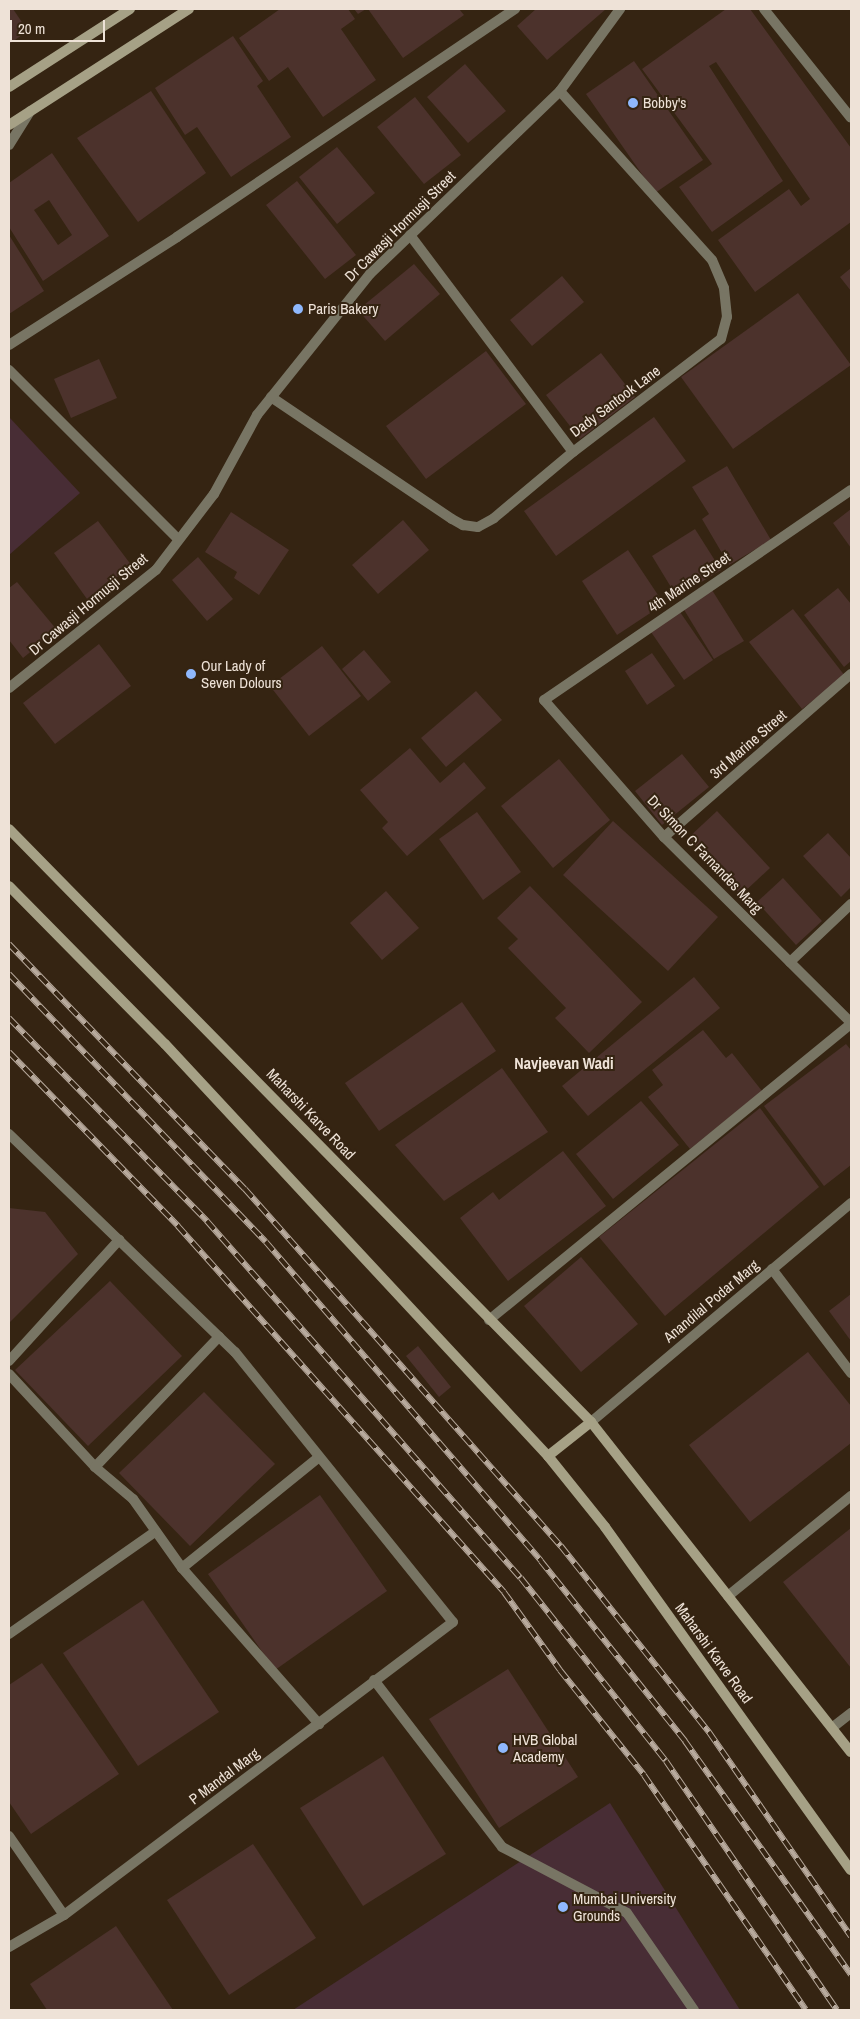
<!DOCTYPE html>
<style>
body{margin:0}
#map{position:relative;width:860px;height:2019px;overflow:hidden;background:#352412;font-family:"Archivo Narrow",sans-serif}
div>[style]{position:absolute}
.green>*{inset:0;background:#482d35}
.building>*{inset:0;background:#4c322c}
.service>*{height:10px;margin:-5px;padding:0 5px;transform-origin:5px;border-radius:5px;background:#787564}
.minor>*{height:10px;margin:-5px;padding:0 5px;transform-origin:5px;border-radius:5px;background:#787564}
.tertiary>*{height:10px;margin:-5px;padding:0 5px;transform-origin:5px;border-radius:5px;background:#787564}
.secondary>*{height:10px;margin:-5px;padding:0 5px;transform-origin:5px;border-radius:5px;background:#a6a186}
.rail>*{height:5.5px;margin-top:-2.75px;transform-origin:0;background:repeating-linear-gradient(90deg,#352412 0 11px,#b8aa9d 0 22px);box-sizing:border-box;border-block:1px solid #b8aa9d}
.dots>*{width:14px;height:14px;translate:-50% -50%;box-sizing:border-box;border:2px solid #352412;border-radius:50%}
span{translate:-50% -50%;white-space:nowrap;text-align:center;line-height:1.15;-webkit-text-stroke:4px #352412;paint-order:stroke}
.poi-label{font-size:15px;color:#eee2d7}
.left{translate:0 -50%;text-align:left}
.street-label{font-size:15px;color:#eee2d7}
.neighbourhood-label{font-size:16px;color:#eee2d7;font-weight:700}
.frame{position:absolute;inset:0;border:10px solid #eee2d7;pointer-events:none}
.scale{position:absolute;left:10px;top:20px;width:95px;height:22px;box-sizing:border-box;border:2px solid #eee2d7;border-top:0;padding-left:6px;font-size:15px;line-height:18px;white-space:nowrap;color:#eee2d7;-webkit-text-stroke:4px #352412;paint-order:stroke}
</style>
<div id="map">
<div class="green">
<i style="clip-path:polygon(9px 417px,80px 493px,9px 555px)"></i>
<i style="clip-path:polygon(610px 1803px,740px 2010px,293px 2010px)"></i>
</div>
<div class="building">
<i style="clip-path:polygon(9px 9px,13px 9px,28px 31px,9px 44px)"></i>
<i style="clip-path:polygon(280px 9px,348px 9px,355px 19px,341px 29px,376px 80px,323px 117px,288px 67px,269px 81px,239px 38px)"></i>
<i style="clip-path:polygon(354px 9px,366px 9px,358px 14px)"></i>
<i style="clip-path:polygon(368px 9px,459px 9px,464px 15px,403px 58px)"></i>
<i style="clip-path:polygon(536px 9px,606px 9px,547px 60px,517px 26px)"></i>
<i style="clip-path:polygon(726px 9px,750px 9px,851px 148px,851px 222px,755px 292px,718px 240px,789px 189px,801px 206px,810px 199px,716px 62px,709px 66px,783px 181px,712px 232px,679px 187px,712px 164px,642px 69px)"></i>
<i style="clip-path:polygon(233px 36px,263px 81px,257px 86px,291px 137px,231px 177px,197px 127px,185px 135px,155px 88px)"></i>
<i style="clip-path:polygon(634px 61px,703px 160px,655px 193px,586px 94px)"></i>
<i style="clip-path:polygon(465px 64px,506px 111px,468px 143px,427px 97px)"></i>
<i style="clip-path:polygon(151px 91px,206px 173px,138px 222px,77px 138px)"></i>
<i style="clip-path:polygon(415px 97px,461px 155px,424px 184px,377px 127px)"></i>
<i style="clip-path:polygon(337px 147px,375px 193px,337px 224px,299px 177px)"></i>
<i style="clip-path:polygon(evenodd,52px 153px,109px 236px,43px 281px,9px 227px,9px 183px,52px 153px,49px 200px,72px 235px,58px 245px,34px 210px,49px 200px)"></i>
<i style="clip-path:polygon(297px 181px,356px 255px,325px 279px,266px 205px)"></i>
<i style="clip-path:polygon(9px 235px,44px 291px,9px 314px)"></i>
<i style="clip-path:polygon(414px 264px,440px 294px,385px 341px,358px 310px)"></i>
<i style="clip-path:polygon(851px 268px,851px 291px,840px 277px)"></i>
<i style="clip-path:polygon(562px 276px,584px 302px,532px 346px,510px 320px)"></i>
<i style="clip-path:polygon(798px 293px,851px 365px,733px 449px,681px 377px)"></i>
<i style="clip-path:polygon(486px 351px,526px 404px,426px 479px,386px 426px)"></i>
<i style="clip-path:polygon(601px 353px,635px 397px,580px 439px,546px 395px)"></i>
<i style="clip-path:polygon(99px 359px,117px 398px,71px 418px,54px 379px)"></i>
<i style="clip-path:polygon(654px 417px,686px 461px,556px 556px,524px 511px)"></i>
<i style="clip-path:polygon(727px 466px,771px 540px,729px 565px,702px 519px,709px 514px,692px 487px)"></i>
<i style="clip-path:polygon(851px 509px,851px 548px,833px 523px)"></i>
<i style="clip-path:polygon(231px 512px,289px 550px,259px 595px,234px 578px,237px 572px,205px 552px)"></i>
<i style="clip-path:polygon(403px 520px,429px 550px,378px 594px,352px 565px)"></i>
<i style="clip-path:polygon(98px 521px,132px 566px,87px 599px,54px 553px)"></i>
<i style="clip-path:polygon(695px 529px,721px 570px,677px 597px,652px 556px)"></i>
<i style="clip-path:polygon(628px 550px,664px 604px,617px 635px,582px 581px)"></i>
<i style="clip-path:polygon(198px 557px,233px 599px,207px 621px,172px 580px)"></i>
<i style="clip-path:polygon(17px 582px,57px 630px,23px 658px,9px 640px,9px 588px)"></i>
<i style="clip-path:polygon(838px 588px,851px 604px,851px 661px,844px 667px,804px 615px)"></i>
<i style="clip-path:polygon(712px 590px,744px 641px,714px 659px,683px 608px)"></i>
<i style="clip-path:polygon(793px 609px,845px 676px,802px 709px,749px 642px)"></i>
<i style="clip-path:polygon(680px 612px,713px 660px,684px 680px,651px 632px)"></i>
<i style="clip-path:polygon(99px 644px,131px 686px,55px 744px,23px 703px)"></i>
<i style="clip-path:polygon(322px 646px,361px 696px,309px 736px,270px 686px)"></i>
<i style="clip-path:polygon(364px 650px,391px 682px,368px 701px,342px 669px)"></i>
<i style="clip-path:polygon(652px 653px,675px 686px,647px 705px,625px 671px)"></i>
<i style="clip-path:polygon(476px 691px,502px 720px,446px 767px,421px 738px)"></i>
<i style="clip-path:polygon(410px 748px,440px 783px,464px 762px,486px 788px,407px 856px,382px 828px,388px 822px,360px 790px)"></i>
<i style="clip-path:polygon(682px 754px,709px 787px,662px 825px,635px 791px)"></i>
<i style="clip-path:polygon(559px 759px,610px 820px,553px 868px,501px 806px)"></i>
<i style="clip-path:polygon(717px 811px,770px 868px,741px 895px,688px 838px)"></i>
<i style="clip-path:polygon(477px 812px,521px 872px,483px 900px,439px 839px)"></i>
<i style="clip-path:polygon(613px 821px,718px 917px,668px 971px,563px 875px)"></i>
<i style="clip-path:polygon(828px 833px,851px 858px,851px 887px,841px 897px,803px 856px)"></i>
<i style="clip-path:polygon(783px 878px,822px 921px,796px 945px,757px 902px)"></i>
<i style="clip-path:polygon(530px 886px,642px 1002px,589px 1053px,555px 1018px,566px 1008px,508px 948px,518px 939px,497px 918px)"></i>
<i style="clip-path:polygon(386px 891px,419px 928px,382px 960px,350px 923px)"></i>
<i style="clip-path:polygon(694px 977px,720px 1008px,588px 1116px,562px 1086px)"></i>
<i style="clip-path:polygon(462px 1002px,496px 1051px,379px 1131px,345px 1083px)"></i>
<i style="clip-path:polygon(703px 1030px,726px 1058px,732px 1053px,762px 1091px,690px 1149px,648px 1097px,663px 1085px,652px 1070px)"></i>
<i style="clip-path:polygon(846px 1044px,851px 1050px,851px 1165px,824px 1186px,764px 1106px)"></i>
<i style="clip-path:polygon(502px 1068px,548px 1132px,444px 1201px,395px 1145px)"></i>
<i style="clip-path:polygon(641px 1101px,679px 1145px,613px 1199px,576px 1154px)"></i>
<i style="clip-path:polygon(760px 1108px,819px 1187px,665px 1316px,599px 1237px)"></i>
<i style="clip-path:polygon(563px 1151px,606px 1206px,508px 1281px,460px 1218px,493px 1192px,499px 1200px)"></i>
<i style="clip-path:polygon(9px 1208px,45px 1212px,78px 1254px,9px 1323px)"></i>
<i style="clip-path:polygon(581px 1257px,638px 1324px,581px 1372px,524px 1306px)"></i>
<i style="clip-path:polygon(110px 1281px,182px 1356px,88px 1446px,15px 1370px)"></i>
<i style="clip-path:polygon(851px 1294px,851px 1341px,829px 1311px)"></i>
<i style="clip-path:polygon(418px 1346px,451px 1387px,439px 1397px,406px 1356px)"></i>
<i style="clip-path:polygon(808px 1352px,851px 1406px,851px 1443px,750px 1522px,689px 1445px)"></i>
<i style="clip-path:polygon(204px 1392px,275px 1464px,190px 1546px,119px 1473px)"></i>
<i style="clip-path:polygon(320px 1495px,387px 1591px,275px 1670px,208px 1574px)"></i>
<i style="clip-path:polygon(851px 1528px,851px 1668px,783px 1582px)"></i>
<i style="clip-path:polygon(143px 1600px,219px 1712px,138px 1766px,63px 1653px)"></i>
<i style="clip-path:polygon(42px 1663px,119px 1774px,31px 1834px,9px 1802px,9px 1685px)"></i>
<i style="clip-path:polygon(508px 1669px,578px 1777px,499px 1828px,429px 1719px)"></i>
<i style="clip-path:polygon(383px 1756px,446px 1854px,363px 1906px,300px 1808px)"></i>
<i style="clip-path:polygon(253px 1844px,316px 1938px,229px 1995px,167px 1900px)"></i>
<i style="clip-path:polygon(116px 1926px,173px 2010px,47px 2010px,30px 1984px)"></i>
</div>
<div class="service">
<i style="left:772px;top:1269px;width:131px;rotate:52.8deg"></i>
<i style="left:9px;top:1361px;width:164px;rotate:-47.7deg"></i>
<i style="left:9px;top:1374px;width:127px;rotate:47.2deg"></i>
<i style="left:95px;top:1467px;width:50px;rotate:40.1deg"></i>
<i style="left:133px;top:1499px;width:85px;rotate:54.6deg"></i>
<i style="left:182px;top:1568px;width:208px;rotate:48.7deg"></i>
<i style="left:95px;top:1467px;width:180px;rotate:-46.4deg"></i>
<i style="left:182px;top:1568px;width:176px;rotate:-39deg"></i>
<i style="left:728px;top:1596px;width:159px;rotate:-39.1deg"></i>
<i style="left:9px;top:1634px;width:179px;rotate:-35deg"></i>
<i style="left:374px;top:1680px;width:210px;rotate:52.5deg"></i>
<i style="left:502px;top:1847px;width:141px;rotate:27.8deg"></i>
<i style="left:627px;top:1913px;width:118px;rotate:55.4deg"></i>
<i style="left:833px;top:1727px;width:23px;rotate:-38deg"></i>
<i style="left:9px;top:1836px;width:96px;rotate:55.2deg"></i>
</div>
<div class="minor">
<i style="left:764px;top:9px;width:139px;rotate:51.4deg"></i>
<i style="left:410px;top:235px;width:271px;rotate:53.1deg"></i>
<i style="left:9px;top:345px;width:200px;rotate:-32.7deg"></i>
<i style="left:177px;top:237px;width:408px;rotate:-34deg"></i>
<i style="left:271px;top:397px;width:218px;rotate:34deg"></i>
<i style="left:452px;top:519px;width:13px;rotate:29deg"></i>
<i style="left:463px;top:525px;width:15px;rotate:8deg"></i>
<i style="left:478px;top:527px;width:18px;rotate:-29deg"></i>
<i style="left:494px;top:518px;width:103px;rotate:-39.9deg"></i>
<i style="left:573px;top:452px;width:186px;rotate:-37.4deg"></i>
<i style="left:721px;top:339px;width:23px;rotate:-75deg"></i>
<i style="left:727px;top:317px;width:29px;rotate:-96deg"></i>
<i style="left:724px;top:288px;width:30px;rotate:-113deg"></i>
<i style="left:712px;top:260px;width:227px;rotate:-132deg"></i>
<i style="left:851px;top:490px;width:372px;rotate:145.6deg"></i>
<i style="left:544px;top:700px;width:182px;rotate:48.8deg"></i>
<i style="left:664px;top:837px;width:264px;rotate:44.8deg"></i>
<i style="left:664px;top:837px;width:248px;rotate:-41.1deg"></i>
<i style="left:790px;top:962px;width:84px;rotate:-43.6deg"></i>
<i style="left:489px;top:1320px;width:468px;rotate:-39.3deg"></i>
</div>
<div class="tertiary">
<i style="left:9px;top:145px;width:40px;rotate:-58deg"></i>
<i style="left:9px;top:370px;width:239px;rotate:45deg"></i>
<i style="left:9px;top:688px;width:189px;rotate:-38.8deg"></i>
<i style="left:156px;top:570px;width:96px;rotate:-52.7deg"></i>
<i style="left:214px;top:494px;width:90px;rotate:-61.4deg"></i>
<i style="left:257px;top:415px;width:181px;rotate:-51.3deg"></i>
<i style="left:370px;top:274px;width:264px;rotate:-43.9deg"></i>
<i style="left:560px;top:91px;width:102px;rotate:-53.8deg"></i>
<i style="left:9px;top:1134px;width:314px;rotate:44deg"></i>
<i style="left:235px;top:1352px;width:347px;rotate:51.1deg"></i>
<i style="left:453px;top:1622px;width:487px;rotate:143deg"></i>
<i style="left:64px;top:1915px;width:64px;rotate:149.8deg"></i>
<i style="left:591px;top:1422px;width:340px;rotate:-40.1deg"></i>
</div>
<div class="secondary">
<i style="left:9px;top:87px;width:144px;rotate:-32.8deg"></i>
<i style="left:9px;top:125px;width:214px;rotate:-32.8deg"></i>
<i style="left:9px;top:829px;width:831px;rotate:45.54deg"></i>
<i style="left:591px;top:1422px;width:420px;rotate:51.8deg"></i>
<i style="left:9px;top:886px;width:222px;rotate:45.4deg"></i>
<i style="left:165px;top:1044px;width:563px;rotate:47.09deg"></i>
<i style="left:548px;top:1456px;width:91px;rotate:51.2deg"></i>
<i style="left:605px;top:1527px;width:422px;rotate:54.4deg"></i>
<i style="left:548px;top:1456px;width:55px;rotate:-38.3deg"></i>
</div>
<div class="rail">
<i style="left:9px;top:944px;width:340px;rotate:46.1deg"></i>
<i style="left:245px;top:1189px;width:477px;rotate:48.5deg"></i>
<i style="left:561px;top:1546px;width:238px;rotate:51.5deg"></i>
<i style="left:709px;top:1732px;width:249px;rotate:55.2deg"></i>
<i style="left:9px;top:974px;width:371px;rotate:46.2deg"></i>
<i style="left:266px;top:1242px;width:421px;rotate:49.2deg"></i>
<i style="left:541px;top:1561px;width:231px;rotate:51.3deg"></i>
<i style="left:685px;top:1741px;width:287px;rotate:54.6deg"></i>
<i style="left:9px;top:1018px;width:284px;rotate:45.7deg"></i>
<i style="left:207px;top:1221px;width:475px;rotate:48.7deg"></i>
<i style="left:521px;top:1578px;width:233px;rotate:51.6deg"></i>
<i style="left:666px;top:1761px;width:302px;rotate:55.5deg"></i>
<i style="left:9px;top:1052px;width:243px;rotate:45.8deg"></i>
<i style="left:178px;top:1226px;width:490px;rotate:48.3deg"></i>
<i style="left:504px;top:1592px;width:96px;rotate:54.3deg"></i>
<i style="left:560px;top:1670px;width:134px;rotate:51.3deg"></i>
<i style="left:644px;top:1775px;width:285px;rotate:55.4deg"></i>
</div>
<div class="dots">
<i style="left:633px;top:103px;background:#8fb8fd"></i>
<i style="left:298px;top:309px;background:#8fb8fd"></i>
<i style="left:191px;top:674px;background:#8fb8fd"></i>
<i style="left:503px;top:1748px;background:#8fb8fd"></i>
<i style="left:563px;top:1907px;background:#8fb8fd"></i>
</div>
<div class="poi-label">
<span class="left" style="left:643px;top:103px">Bobby's</span>
<span class="left" style="left:308px;top:309px">Paris Bakery</span>
<span class="left" style="left:201px;top:674px">Our Lady of<br>Seven Dolours</span>
<span class="left" style="left:513px;top:1748px">HVB Global<br>Academy</span>
<span class="left" style="left:573px;top:1907px">Mumbai University<br>Grounds</span>
</div>
<div class="street-label">
<span style="left:400px;top:226px;rotate:-45deg">Dr Cawasji Hormusji Street</span>
<span style="left:615px;top:401px;rotate:-37deg">Dady Santook Lane</span>
<span style="left:689px;top:582px;rotate:-34deg">4th Marine Street</span>
<span style="left:88px;top:604px;rotate:-40deg">Dr Cawasji Hormusji Street</span>
<span style="left:748px;top:744px;rotate:-41deg">3rd Marine Street</span>
<span style="left:705px;top:854px;rotate:46deg">Dr Simon C Farnandes Marg</span>
<span style="left:311px;top:1114px;rotate:46deg">Maharshi Karve Road</span>
<span style="left:711px;top:1301px;rotate:-40deg">Anandilal Podar Marg</span>
<span style="left:714px;top:1653px;rotate:54deg">Maharshi Karve Road</span>
<span style="left:224px;top:1776px;rotate:-37deg">P Mandal Marg</span>
</div>
<div class="neighbourhood-label">
<span style="left:564px;top:1063px">Navjeevan Wadi</span>
</div>
<div class="frame"></div>
<div class="scale">20 m</div>
</div>
